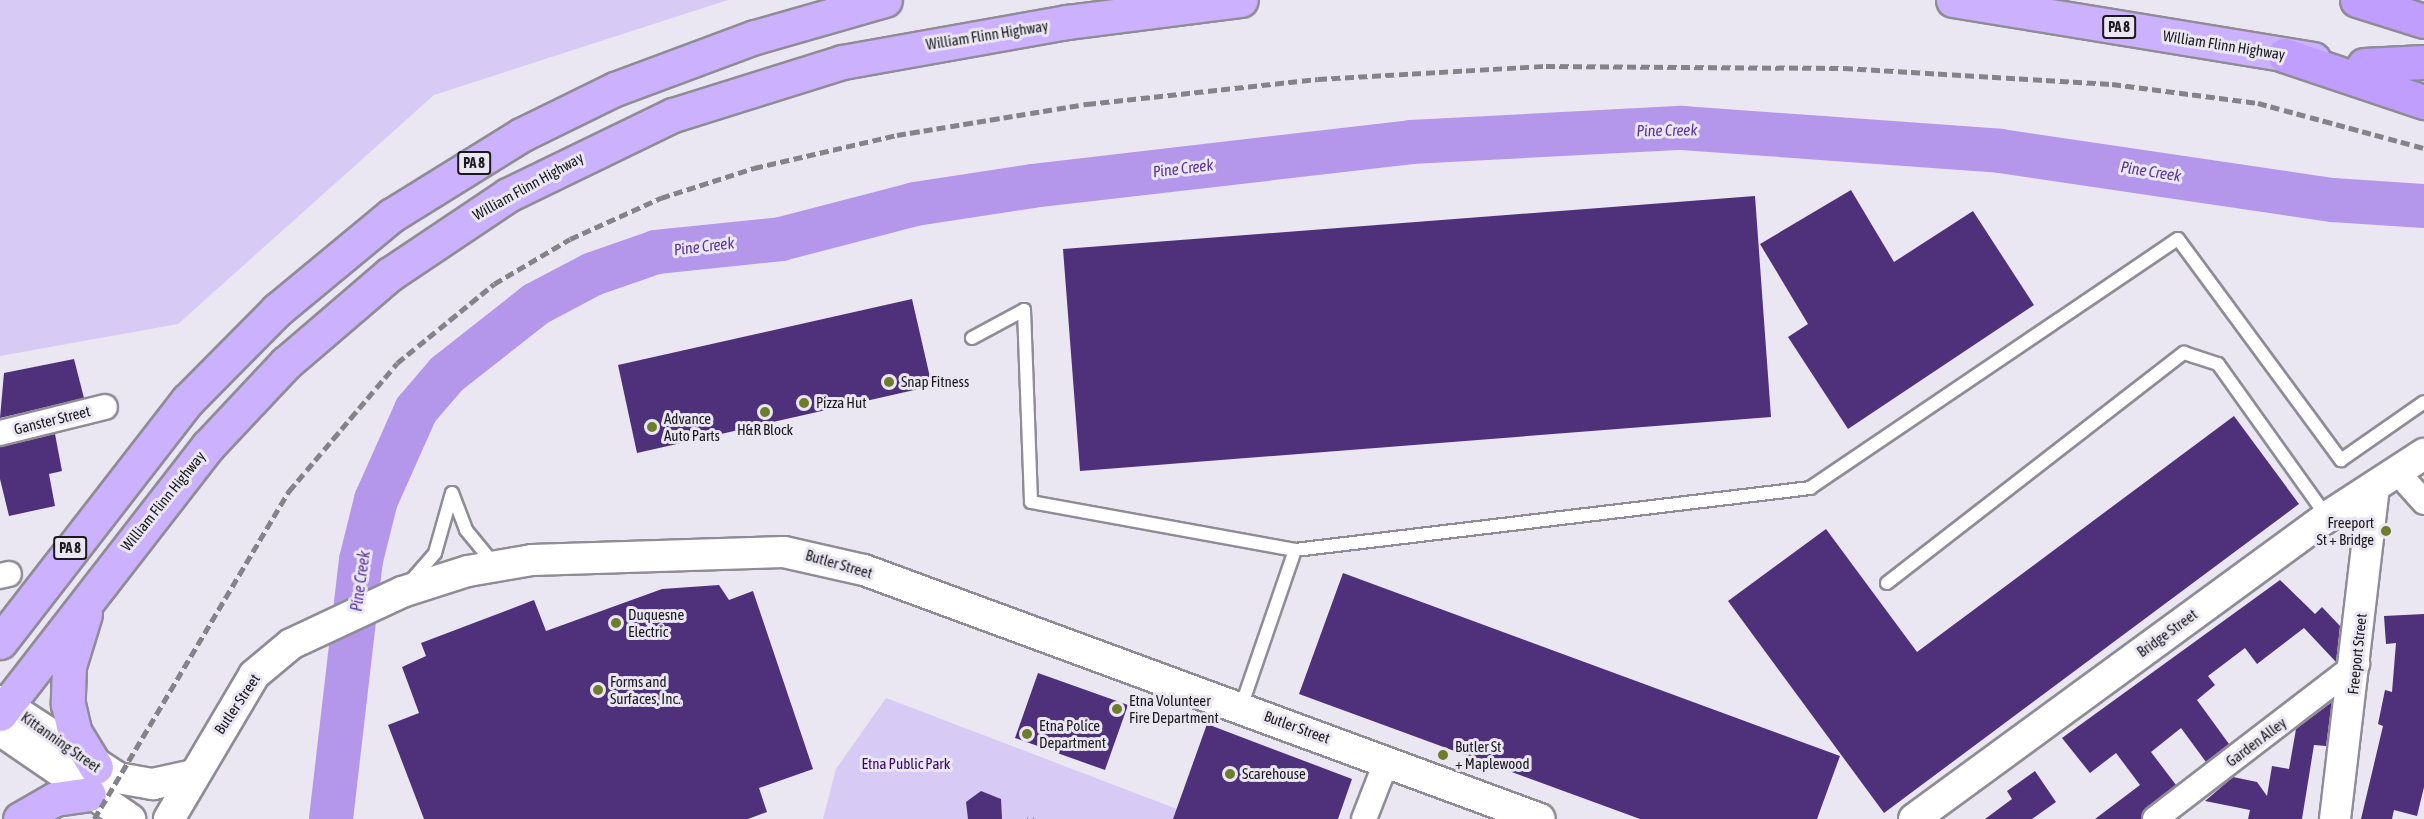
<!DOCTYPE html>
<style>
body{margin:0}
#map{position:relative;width:2424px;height:819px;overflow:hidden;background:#eae7f2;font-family:"Asap Condensed",sans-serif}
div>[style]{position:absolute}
.green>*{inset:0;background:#d7caf4}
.river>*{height:44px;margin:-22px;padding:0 22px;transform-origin:22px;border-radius:22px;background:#b497eb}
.building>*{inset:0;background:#4f317b}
.path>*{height:4px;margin-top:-2px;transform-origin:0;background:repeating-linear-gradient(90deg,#9d9aa3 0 1.5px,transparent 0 6px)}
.roads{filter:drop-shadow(2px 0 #8f8c96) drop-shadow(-2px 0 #8f8c96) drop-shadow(0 2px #8f8c96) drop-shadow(0 -2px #8f8c96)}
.service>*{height:12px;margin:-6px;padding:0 6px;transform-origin:6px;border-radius:6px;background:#fff}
.minor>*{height:24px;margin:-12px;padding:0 12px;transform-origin:12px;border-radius:12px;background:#fff}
.tertiary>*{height:30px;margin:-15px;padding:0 15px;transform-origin:15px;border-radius:15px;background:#fff}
.trunk>*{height:33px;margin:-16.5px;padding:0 16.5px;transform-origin:16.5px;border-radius:16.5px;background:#ccb2fe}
.motorway>*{height:33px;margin:-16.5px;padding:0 16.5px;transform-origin:16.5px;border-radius:16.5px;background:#bf9efd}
.rail>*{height:4.5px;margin-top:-2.25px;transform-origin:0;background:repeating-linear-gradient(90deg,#85838a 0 9px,transparent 0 13.5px)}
.dots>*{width:16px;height:16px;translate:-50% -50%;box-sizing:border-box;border:3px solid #eae7f2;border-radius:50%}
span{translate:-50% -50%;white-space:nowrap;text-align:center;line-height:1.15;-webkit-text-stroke:6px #eae7f2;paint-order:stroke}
.shield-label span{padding:2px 4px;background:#eae7f2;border:2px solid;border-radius:4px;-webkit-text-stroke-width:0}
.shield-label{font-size:14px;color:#1a191d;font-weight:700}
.street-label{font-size:15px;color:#1a191d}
.poi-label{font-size:15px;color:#1a191d}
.left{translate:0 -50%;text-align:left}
.right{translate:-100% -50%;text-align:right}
.park-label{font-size:15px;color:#3a046b}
.water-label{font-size:16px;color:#5e3596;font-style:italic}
</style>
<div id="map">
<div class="green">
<i style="clip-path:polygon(0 0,728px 0,434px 95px,178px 324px,0 356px)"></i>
<i style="clip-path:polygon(886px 698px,1177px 809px,1173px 819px,823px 819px,836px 769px)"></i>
</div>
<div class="river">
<i style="left:331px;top:819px;width:261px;rotate:-83.4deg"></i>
<i style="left:361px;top:560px;width:62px;rotate:-76deg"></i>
<i style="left:376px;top:500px;width:98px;rotate:-66deg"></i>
<i style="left:416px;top:410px;width:48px;rotate:-49.3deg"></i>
<i style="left:447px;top:374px;width:113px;rotate:-38.2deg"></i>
<i style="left:536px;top:304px;width:64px;rotate:-27.8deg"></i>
<i style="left:593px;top:274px;width:67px;rotate:-19.2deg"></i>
<i style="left:656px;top:252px;width:126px;rotate:-5.9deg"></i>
<i style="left:781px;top:239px;width:138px;rotate:-14.6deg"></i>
<i style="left:915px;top:204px;width:118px;rotate:-8.7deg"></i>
<i style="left:1032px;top:186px;width:382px;rotate:-6.6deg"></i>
<i style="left:1411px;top:142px;width:271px;rotate:-3deg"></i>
<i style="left:1682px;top:128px;width:319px;rotate:4.1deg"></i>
<i style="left:2000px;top:151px;width:337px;rotate:8.4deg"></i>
<i style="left:2333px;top:200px;width:91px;rotate:3.8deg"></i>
</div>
<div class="building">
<i style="clip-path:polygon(1851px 190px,1894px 262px,1973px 211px,2034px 305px,1848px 429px,1788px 337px,1808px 324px,1760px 244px)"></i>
<i style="clip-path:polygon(1755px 196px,1771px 417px,1080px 471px,1063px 249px)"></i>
<i style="clip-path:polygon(912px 299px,932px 386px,637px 453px,618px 365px)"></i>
<i style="clip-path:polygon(74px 359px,84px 398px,0 418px,4px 373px)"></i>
<i style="clip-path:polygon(2234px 416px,2299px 504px,1884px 813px,1728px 601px,1826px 529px,1917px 652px)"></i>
<i style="clip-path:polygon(55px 434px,62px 471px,49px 474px,55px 506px,9px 516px,0 479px,0 447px)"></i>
<i style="clip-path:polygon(1343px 573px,1840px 756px,1817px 819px,1640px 819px,1299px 694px)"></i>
<i style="clip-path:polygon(2280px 580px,2315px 614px,2322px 607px,2340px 626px,2336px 662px,2304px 628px,2257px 664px,2245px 648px,2208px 676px,2215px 685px,2197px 700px,2229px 744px,2206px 762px,2181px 728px,2151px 752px,2176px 785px,2146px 808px,2141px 819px,2095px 819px,2140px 785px,2116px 753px,2090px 773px,2062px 738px)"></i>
<i style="clip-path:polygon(719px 585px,729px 600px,753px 591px,813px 769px,759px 788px,767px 812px,748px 819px,424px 819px,388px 725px,419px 713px,402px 667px,426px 656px,421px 643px,534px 600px,546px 631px,662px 589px)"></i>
<i style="clip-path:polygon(2424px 614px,2424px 787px,2417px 816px,2394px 810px,2392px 819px,2361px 819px,2383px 726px,2378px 724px,2385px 690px,2392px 692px,2396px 643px,2386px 644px,2384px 616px)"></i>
<i style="clip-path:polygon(1038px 673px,1128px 705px,1105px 770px,1015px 738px)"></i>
<i style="clip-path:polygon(2332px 702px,2326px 746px,2314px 745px,2302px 819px,2248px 819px,2250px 810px,2205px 801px,2233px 777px,2257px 782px,2267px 796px,2272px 766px,2289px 769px,2296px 729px)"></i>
<i style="clip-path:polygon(1207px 724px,1352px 779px,1338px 819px,1173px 819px)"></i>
<i style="clip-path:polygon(2035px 771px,2056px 802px,2032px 819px,1985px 819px,2012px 799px,2007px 791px)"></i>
<i style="clip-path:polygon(981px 791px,1001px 799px,1002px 819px,968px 819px,966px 802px)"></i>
</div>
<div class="path">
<i style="left:1027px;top:819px;width:8px"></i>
</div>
<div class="roads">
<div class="service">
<i style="left:972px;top:338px;width:59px;rotate:-28.3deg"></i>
<i style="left:1024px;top:310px;width:192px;rotate:87.9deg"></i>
<i style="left:1031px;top:502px;width:268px;rotate:10.3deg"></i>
<i style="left:452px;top:493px;width:40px;rotate:69deg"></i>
<i style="left:466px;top:530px;width:44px;rotate:50.5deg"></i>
<i style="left:410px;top:582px;width:38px;rotate:-49deg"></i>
<i style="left:435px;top:553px;width:62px;rotate:-74.2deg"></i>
<i style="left:1887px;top:583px;width:376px;rotate:-37.8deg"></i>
<i style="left:2184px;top:353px;width:36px;rotate:18deg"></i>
<i style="left:2218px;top:364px;width:188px;rotate:54.5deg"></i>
<i style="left:1241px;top:707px;width:166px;rotate:-71deg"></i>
<i style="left:1295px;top:550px;width:519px;rotate:-6.86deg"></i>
<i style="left:1810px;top:488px;width:444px;rotate:-34.1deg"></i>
<i style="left:2178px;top:239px;width:275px;rotate:53.6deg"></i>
<i style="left:2341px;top:460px;width:101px;rotate:-34.9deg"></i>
</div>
<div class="minor">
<i style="left:0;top:433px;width:108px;rotate:-13.9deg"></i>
<i style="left:2398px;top:473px;width:39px;rotate:48deg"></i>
<i style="left:0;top:576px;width:9px;rotate:-13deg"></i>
<i style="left:1364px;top:819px;width:63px;rotate:-68.7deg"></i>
<i style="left:2155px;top:819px;width:255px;rotate:-37.5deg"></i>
</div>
<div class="tertiary">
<i style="left:0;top:701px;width:141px;rotate:33.1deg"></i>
<i style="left:118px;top:778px;width:36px;rotate:10deg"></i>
<i style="left:153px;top:784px;width:42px;rotate:-12.4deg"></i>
<i style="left:0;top:730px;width:158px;rotate:34.4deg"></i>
<i style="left:169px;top:819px;width:167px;rotate:-59.4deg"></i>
<i style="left:254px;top:675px;width:48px;rotate:-40deg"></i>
<i style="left:291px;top:644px;width:123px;rotate:-25.1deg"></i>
<i style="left:402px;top:592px;width:69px;rotate:-17.7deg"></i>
<i style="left:468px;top:571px;width:65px;rotate:-9.8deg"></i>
<i style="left:532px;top:560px;width:252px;rotate:-1.8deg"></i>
<i style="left:784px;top:552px;width:82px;rotate:12.7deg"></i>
<i style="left:864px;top:570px;width:720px;rotate:20.22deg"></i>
<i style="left:1914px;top:819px;width:512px;rotate:-36.18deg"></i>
<i style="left:2327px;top:517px;width:116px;rotate:-33deg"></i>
<i style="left:2335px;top:819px;width:332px;rotate:-83.3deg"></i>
</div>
<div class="trunk">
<i style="left:1953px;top:0;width:365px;rotate:9.3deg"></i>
<i style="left:85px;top:614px;width:54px;rotate:107.1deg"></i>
<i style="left:69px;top:666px;width:38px;rotate:92deg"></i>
<i style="left:68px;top:704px;width:28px;rotate:77deg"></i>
<i style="left:74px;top:731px;width:42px;rotate:58.6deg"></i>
<i style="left:0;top:642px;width:306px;rotate:-52.2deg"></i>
<i style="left:188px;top:400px;width:127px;rotate:-45.3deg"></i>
<i style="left:277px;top:310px;width:149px;rotate:-39.6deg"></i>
<i style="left:392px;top:215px;width:152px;rotate:-31.8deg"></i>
<i style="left:521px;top:135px;width:105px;rotate:-26.1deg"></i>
<i style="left:615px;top:89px;width:149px;rotate:-20.4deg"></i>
<i style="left:755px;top:37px;width:135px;rotate:-15.9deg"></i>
<i style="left:0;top:714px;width:339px;rotate:-52.2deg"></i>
<i style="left:208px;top:446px;width:114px;rotate:-46.8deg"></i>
<i style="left:286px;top:363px;width:137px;rotate:-40.6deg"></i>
<i style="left:390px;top:274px;width:142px;rotate:-33.8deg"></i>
<i style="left:508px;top:195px;width:183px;rotate:-25.9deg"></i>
<i style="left:673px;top:115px;width:177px;rotate:-17.4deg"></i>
<i style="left:842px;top:62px;width:229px;rotate:-10.1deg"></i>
<i style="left:1067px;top:22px;width:175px;rotate:-7.2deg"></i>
<i style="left:20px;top:819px;width:40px;rotate:-29.7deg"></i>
<i style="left:55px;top:799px;width:34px;rotate:-8deg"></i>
</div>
<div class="motorway">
<i style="left:2357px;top:0;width:70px;rotate:17.4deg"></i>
<i style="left:2284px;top:55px;width:148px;rotate:18.6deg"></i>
<i style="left:2364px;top:65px;width:60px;rotate:-2.9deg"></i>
</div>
</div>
<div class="rail">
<i style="left:94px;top:819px;width:382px;rotate:-59.3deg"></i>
<i style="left:289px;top:491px;width:167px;rotate:-49.8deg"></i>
<i style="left:397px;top:363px;width:125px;rotate:-39.2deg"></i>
<i style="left:494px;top:284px;width:88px;rotate:-30.6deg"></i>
<i style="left:570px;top:239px;width:100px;rotate:-24.3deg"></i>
<i style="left:661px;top:198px;width:98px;rotate:-17.9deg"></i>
<i style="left:754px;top:168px;width:147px;rotate:-13deg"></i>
<i style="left:897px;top:135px;width:193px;rotate:-9.3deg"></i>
<i style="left:1087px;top:104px;width:232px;rotate:-6.2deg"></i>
<i style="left:1318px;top:79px;width:228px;rotate:-3.3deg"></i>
<i style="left:1546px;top:66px;width:298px;rotate:0.4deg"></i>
<i style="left:1844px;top:68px;width:268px;rotate:3.4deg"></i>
<i style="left:2112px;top:84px;width:147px;rotate:7.4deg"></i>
<i style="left:2258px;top:103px;width:172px;rotate:15.2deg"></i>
</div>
<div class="dots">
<i style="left:889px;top:382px;background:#6d7d2b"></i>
<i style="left:804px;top:403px;background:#6d7d2b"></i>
<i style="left:765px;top:412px;background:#6d7d2b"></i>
<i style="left:652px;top:427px;background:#6d7d2b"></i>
<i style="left:2386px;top:531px;background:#6d7d2b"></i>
<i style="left:616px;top:623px;background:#6d7d2b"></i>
<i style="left:598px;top:690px;background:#6d7d2b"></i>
<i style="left:1117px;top:709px;background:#6d7d2b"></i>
<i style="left:1027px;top:734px;background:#6d7d2b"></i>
<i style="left:1443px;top:755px;background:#6d7d2b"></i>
<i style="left:1230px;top:774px;background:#6d7d2b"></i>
</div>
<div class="shield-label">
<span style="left:2119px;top:27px">PA 8</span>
<span style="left:474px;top:163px">PA 8</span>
<span style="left:70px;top:548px">PA 8</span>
</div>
<div class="street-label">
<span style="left:987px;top:35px;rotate:-9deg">William Flinn Highway</span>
<span style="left:2224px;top:45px;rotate:9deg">William Flinn Highway</span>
<span style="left:528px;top:186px;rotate:-29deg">William Flinn Highway</span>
<span style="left:52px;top:420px;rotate:-14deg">Ganster Street</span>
<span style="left:163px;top:501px;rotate:-51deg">William Flinn Highway</span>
<span style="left:839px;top:564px;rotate:16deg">Butler Street</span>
<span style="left:2167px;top:633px;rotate:-36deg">Bridge Street</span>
<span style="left:2357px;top:654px;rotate:-84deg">Freeport Street</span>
<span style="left:237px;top:704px;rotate:-56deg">Butler Street</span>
<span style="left:1297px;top:727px;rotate:20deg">Butler Street</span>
<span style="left:61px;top:742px;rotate:35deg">Kittanning Street</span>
<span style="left:2256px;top:742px;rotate:-37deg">Garden Alley</span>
</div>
<div class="poi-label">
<span class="left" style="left:901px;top:382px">Snap Fitness</span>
<span class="left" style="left:816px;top:403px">Pizza Hut</span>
<span class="left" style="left:664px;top:427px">Advance<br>Auto Parts</span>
<span style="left:765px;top:430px">H&amp;R Block</span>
<span class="right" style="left:2374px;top:531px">Freeport<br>St + Bridge</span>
<span class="left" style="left:628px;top:623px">Duquesne<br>Electric</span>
<span class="left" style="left:610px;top:690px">Forms and<br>Surfaces, Inc.</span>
<span class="left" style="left:1129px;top:709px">Etna Volunteer<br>Fire Department</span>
<span class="left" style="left:1039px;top:734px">Etna Police<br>Department</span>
<span class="left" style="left:1455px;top:755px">Butler St<br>+ Maplewood</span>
<span class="left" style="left:1242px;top:774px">Scarehouse</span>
</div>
<div class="park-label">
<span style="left:906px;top:764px">Etna Public Park</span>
</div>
<div class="water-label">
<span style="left:1667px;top:130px;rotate:-1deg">Pine Creek</span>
<span style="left:1183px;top:168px;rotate:-7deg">Pine Creek</span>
<span style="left:2151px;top:171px;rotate:9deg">Pine Creek</span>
<span style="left:704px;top:246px;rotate:-7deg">Pine Creek</span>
<span style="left:360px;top:581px;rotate:-82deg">Pine Creek</span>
</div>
</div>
